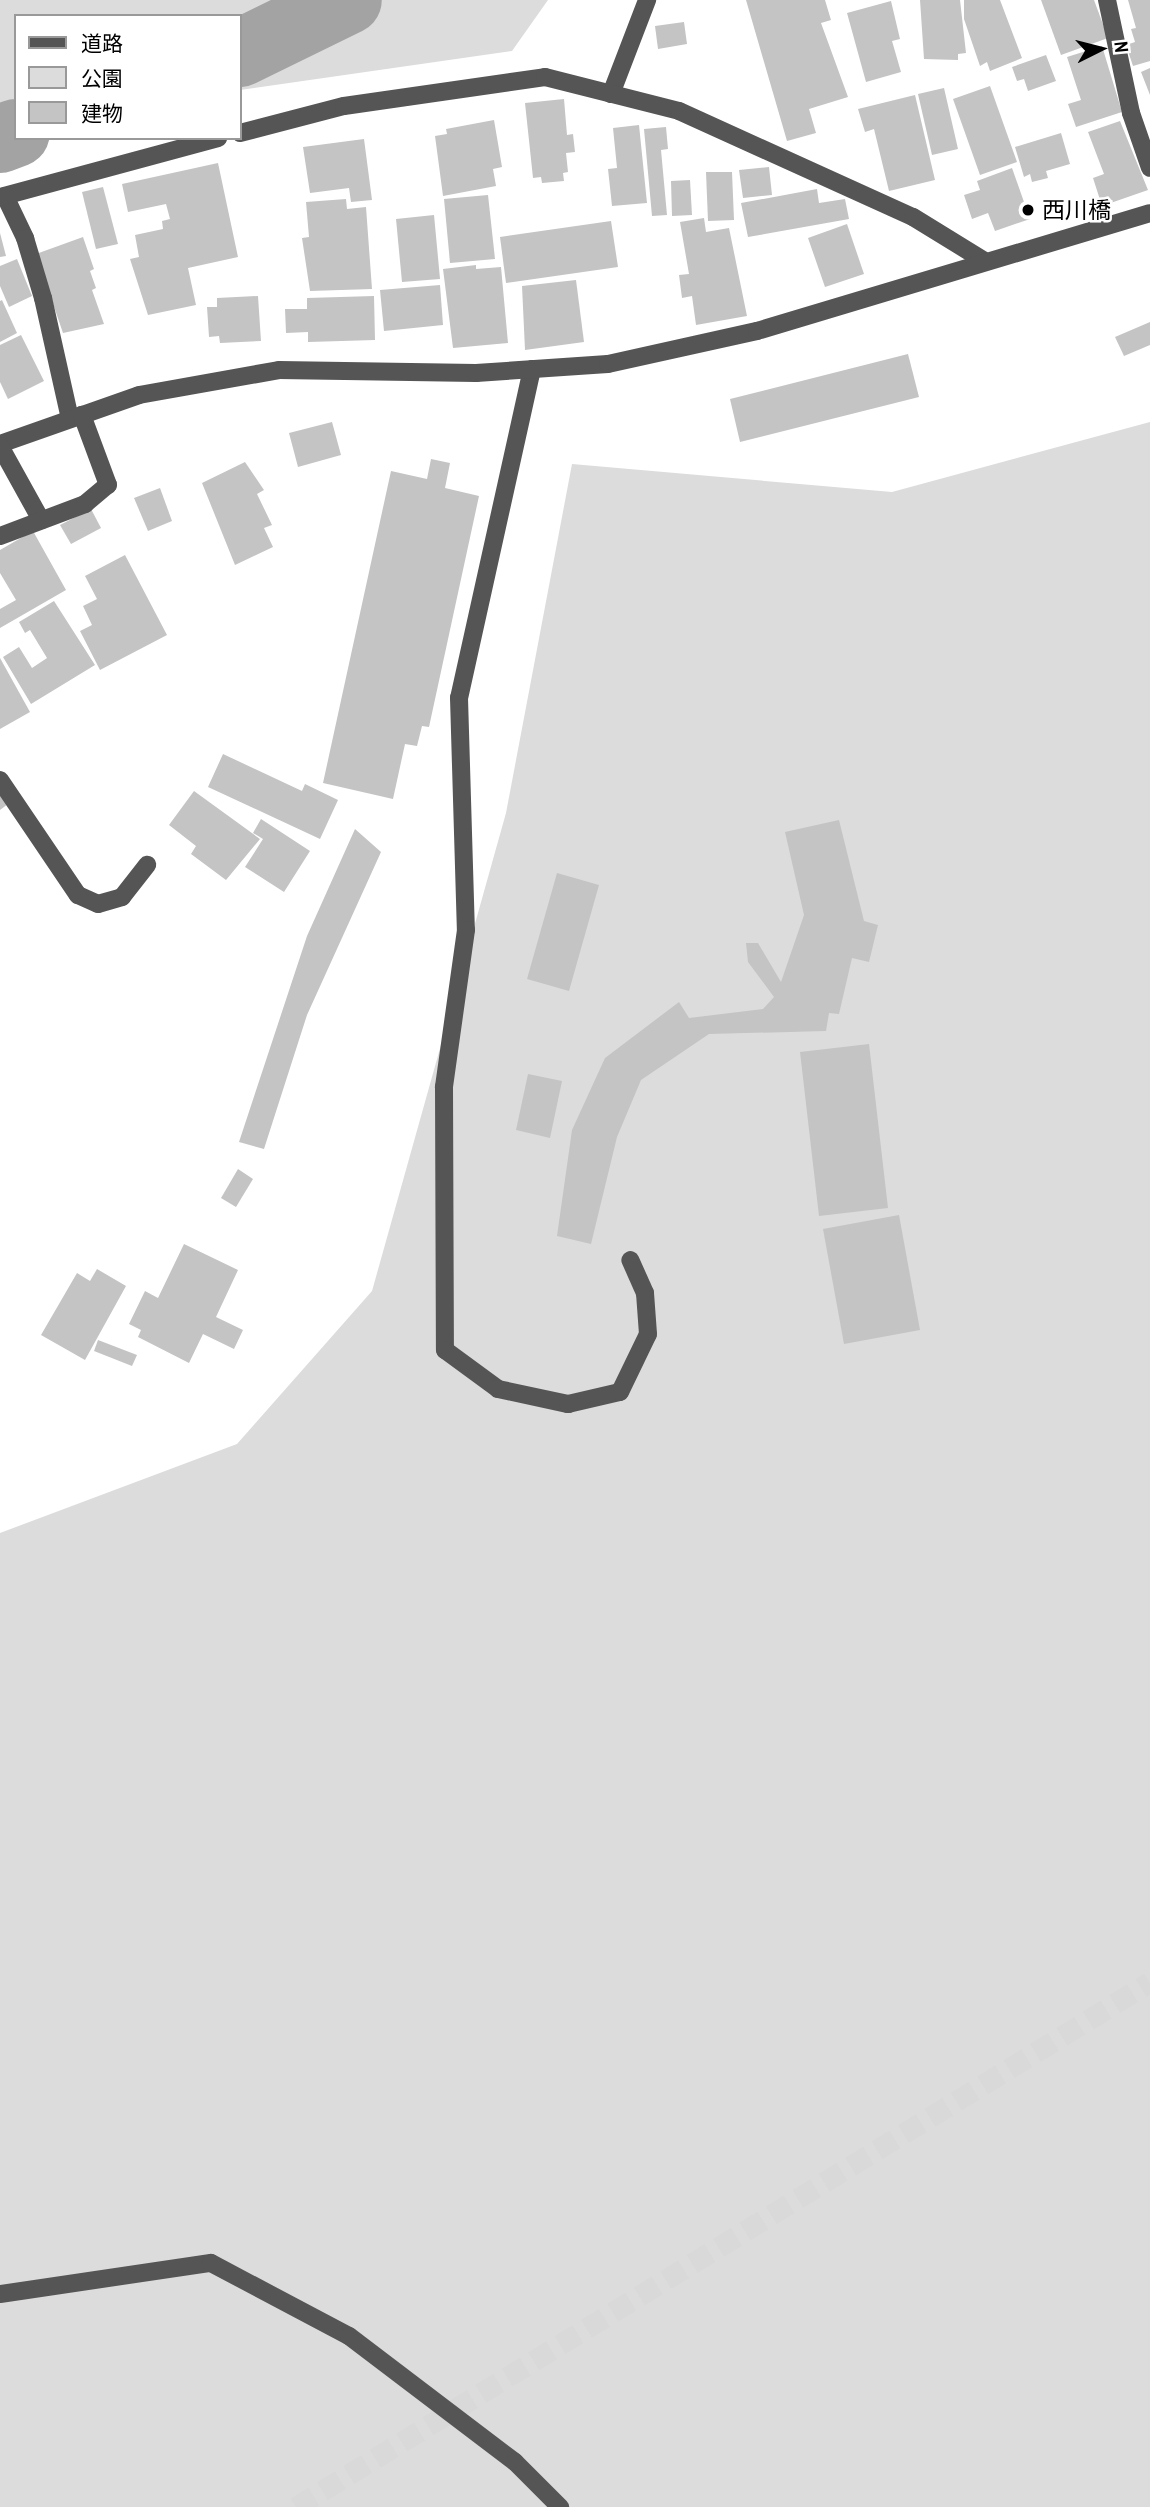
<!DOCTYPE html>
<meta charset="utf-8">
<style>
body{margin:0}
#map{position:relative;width:1150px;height:2507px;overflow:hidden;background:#fff;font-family:"Archivo Narrow","Noto Sans JP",sans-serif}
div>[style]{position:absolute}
.green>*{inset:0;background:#dcdcdc}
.river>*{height:68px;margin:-34px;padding:0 34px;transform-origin:34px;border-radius:34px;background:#a3a3a3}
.building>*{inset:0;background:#c4c4c4}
.highway-tunnel>*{height:21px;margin-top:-10.5px;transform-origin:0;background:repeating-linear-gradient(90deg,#d9d9d9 0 21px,transparent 0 31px)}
.minor>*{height:18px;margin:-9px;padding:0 9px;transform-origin:9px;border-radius:9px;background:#555}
.dots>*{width:19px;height:19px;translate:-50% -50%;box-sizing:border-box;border:4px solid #fff;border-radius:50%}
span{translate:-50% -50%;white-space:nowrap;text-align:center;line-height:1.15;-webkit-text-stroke:5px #fff;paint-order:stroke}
.poi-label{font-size:23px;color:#000}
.left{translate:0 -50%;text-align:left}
.legend{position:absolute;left:14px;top:14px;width:228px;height:126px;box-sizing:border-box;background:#fff;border:2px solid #999;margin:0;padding:9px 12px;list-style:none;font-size:21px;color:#000}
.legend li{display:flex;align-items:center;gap:14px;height:35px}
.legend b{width:35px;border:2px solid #999}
.north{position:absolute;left:1066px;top:14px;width:70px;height:70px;-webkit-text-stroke:5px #fff;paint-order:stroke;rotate:84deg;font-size:19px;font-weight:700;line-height:28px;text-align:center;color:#000}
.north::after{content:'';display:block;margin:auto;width:24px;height:32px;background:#000;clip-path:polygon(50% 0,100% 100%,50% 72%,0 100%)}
</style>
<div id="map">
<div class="green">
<i style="clip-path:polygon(0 0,548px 0,512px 51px,240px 90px,240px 16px,16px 16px,16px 138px,32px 138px,0 146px)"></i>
<i style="clip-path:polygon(1150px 422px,1150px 2507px,0 2507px,0 1533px,237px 1444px,372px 1291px,506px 813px,572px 464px,892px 492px)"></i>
</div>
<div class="river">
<i style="left:240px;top:53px;width:120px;rotate:-26.1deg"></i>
<i style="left:0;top:139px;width:17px;rotate:-21deg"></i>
</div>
<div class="building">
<i style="clip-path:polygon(746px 0,825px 0,831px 20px,821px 23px,848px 97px,809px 109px,816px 133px,787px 141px)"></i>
<i style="clip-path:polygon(920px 0,960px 0,966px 53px,958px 54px,958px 60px,924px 59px)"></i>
<i style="clip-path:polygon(964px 0,1000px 0,1022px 58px,990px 71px,987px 62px,980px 66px,964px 19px)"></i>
<i style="clip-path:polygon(1041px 0,1094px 0,1108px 38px,1061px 55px)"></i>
<i style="clip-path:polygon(1128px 0,1150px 0,1150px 61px,1133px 66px,1126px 45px,1135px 42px,1131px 29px,1136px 28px)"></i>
<i style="clip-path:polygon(891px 1px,900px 39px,892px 41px,901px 72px,866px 82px,847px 13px)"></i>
<i style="clip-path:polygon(684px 22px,687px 44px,658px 49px,655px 26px)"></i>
<i style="clip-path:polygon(1102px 46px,1122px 112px,1076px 127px,1068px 104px,1081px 100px,1067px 57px)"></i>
<i style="clip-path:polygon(1046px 55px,1056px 81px,1028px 91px,1024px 79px,1017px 81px,1012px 67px)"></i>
<i style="clip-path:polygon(1150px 68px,1150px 95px,1141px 72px)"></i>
<i style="clip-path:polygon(990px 86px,1017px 162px,980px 175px,953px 99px)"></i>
<i style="clip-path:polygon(944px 88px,958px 149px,932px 155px,918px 94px)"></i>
<i style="clip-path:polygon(915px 95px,935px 180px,889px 191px,874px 129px,865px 132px,858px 109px)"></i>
<i style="clip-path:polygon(564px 99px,567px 135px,573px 134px,575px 152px,566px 153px,568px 172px,563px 173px,564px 181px,542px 183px,541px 177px,533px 178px,525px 103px)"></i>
<i style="clip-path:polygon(494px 120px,502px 167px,493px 169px,496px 186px,443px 196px,435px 136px,447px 134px,446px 129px)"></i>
<i style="clip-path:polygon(1120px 121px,1148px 190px,1102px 206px,1093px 178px,1104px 174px,1088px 132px)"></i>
<i style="clip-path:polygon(639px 125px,647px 203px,612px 206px,608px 169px,617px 168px,613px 128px)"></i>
<i style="clip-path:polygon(666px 127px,668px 149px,661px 150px,667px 215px,652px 216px,644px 129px)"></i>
<i style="clip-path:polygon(1061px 133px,1070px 164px,1046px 171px,1048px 178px,1032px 182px,1030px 174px,1024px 177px,1015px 147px)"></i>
<i style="clip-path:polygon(364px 139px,372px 200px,351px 202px,349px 188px,310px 193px,303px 147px)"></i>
<i style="clip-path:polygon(218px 163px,238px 257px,188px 268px,196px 305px,148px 315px,130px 259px,139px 257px,135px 235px,163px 229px,162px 221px,170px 219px,166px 204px,128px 212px,122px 184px)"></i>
<i style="clip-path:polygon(769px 167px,772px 195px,743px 198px,739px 170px)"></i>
<i style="clip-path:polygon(1012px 168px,1030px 219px,995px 231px,988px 213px,972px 219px,964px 195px,980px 190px,977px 181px)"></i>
<i style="clip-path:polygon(706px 172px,732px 172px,734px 220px,708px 221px)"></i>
<i style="clip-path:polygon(690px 180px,692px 215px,672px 216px,671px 181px)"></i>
<i style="clip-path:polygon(103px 187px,118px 244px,96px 249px,82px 192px)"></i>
<i style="clip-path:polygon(817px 189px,819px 203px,845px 199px,849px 219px,748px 237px,741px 203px)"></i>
<i style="clip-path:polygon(488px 195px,495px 259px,450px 263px,444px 199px)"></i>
<i style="clip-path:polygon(346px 199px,347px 209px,366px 207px,372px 289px,310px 291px,302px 238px,309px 237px,306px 202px)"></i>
<i style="clip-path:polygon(434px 215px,440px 279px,402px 282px,396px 219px)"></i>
<i style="clip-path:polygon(704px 218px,706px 232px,729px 228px,747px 316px,696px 325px,692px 296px,682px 298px,679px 275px,689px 274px,680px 222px)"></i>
<i style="clip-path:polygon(611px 221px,618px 267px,506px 283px,500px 237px)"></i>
<i style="clip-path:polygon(847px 224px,864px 274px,825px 287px,808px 238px)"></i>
<i style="clip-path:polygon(0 233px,6px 256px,0 257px)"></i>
<i style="clip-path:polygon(83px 237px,94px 269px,90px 271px,96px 288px,92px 290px,104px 324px,63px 333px,36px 254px)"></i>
<i style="clip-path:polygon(17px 259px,32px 296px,9px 307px,0 286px,0 266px)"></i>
<i style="clip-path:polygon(476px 265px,476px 269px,501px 267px,508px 343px,453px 348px,443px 269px)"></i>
<i style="clip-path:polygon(576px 280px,584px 342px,525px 350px,522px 286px)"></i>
<i style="clip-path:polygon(440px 285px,443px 325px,384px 331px,380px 290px)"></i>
<i style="clip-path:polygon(258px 296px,261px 341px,220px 343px,219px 336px,209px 337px,207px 307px,217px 307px,217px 298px)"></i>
<i style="clip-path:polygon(374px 296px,375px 340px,308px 342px,308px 332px,286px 333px,285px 309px,307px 309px,307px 298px)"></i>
<i style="clip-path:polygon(2px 300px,17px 333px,0 342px,0 301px)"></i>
<i style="clip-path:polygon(1150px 322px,1150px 345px,1124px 356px,1115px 337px)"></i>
<i style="clip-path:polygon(21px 335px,44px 381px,8px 399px,0 382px,0 345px)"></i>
<i style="clip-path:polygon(908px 354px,919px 397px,740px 442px,730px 399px)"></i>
<i style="clip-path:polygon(332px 422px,341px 455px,298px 467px,289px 433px)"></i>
<i style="clip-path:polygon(431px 459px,450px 463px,445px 488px,479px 496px,429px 727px,422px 726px,417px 746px,405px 744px,393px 799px,323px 783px,391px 471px,427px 479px)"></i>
<i style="clip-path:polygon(245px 462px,264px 490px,257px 494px,272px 525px,264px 528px,273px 547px,235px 565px,202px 483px)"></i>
<i style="clip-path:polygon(160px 488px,172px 521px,148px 531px,134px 498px)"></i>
<i style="clip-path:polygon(91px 509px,101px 528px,71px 544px,60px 525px)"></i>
<i style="clip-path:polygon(33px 531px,66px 590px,0 628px,0 609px,16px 600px,0 573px,0 550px)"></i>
<i style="clip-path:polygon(125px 555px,167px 635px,100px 670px,80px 631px,92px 625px,83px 606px,97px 599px,85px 576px)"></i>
<i style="clip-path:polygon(54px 601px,95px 665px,31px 704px,3px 657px,19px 647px,32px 668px,47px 658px,30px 630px,25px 633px,19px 622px)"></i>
<i style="clip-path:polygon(0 658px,30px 712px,0 729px)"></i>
<i style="clip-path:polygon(223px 754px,302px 791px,305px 784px,338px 800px,320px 839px,208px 787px)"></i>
<i style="clip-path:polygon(194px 791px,260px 839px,226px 880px,191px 854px,196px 846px,169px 825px)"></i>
<i style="clip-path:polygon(0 794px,8px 804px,0 810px)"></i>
<i style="clip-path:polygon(261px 819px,310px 851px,284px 892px,245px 867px,263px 839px,253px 833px)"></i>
<i style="clip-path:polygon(839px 820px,864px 921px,878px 925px,869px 962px,852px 958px,839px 1014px,829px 1013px,826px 1031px,709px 1034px,641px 1080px,617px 1137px,591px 1244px,557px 1236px,572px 1130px,605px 1058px,679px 1002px,689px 1018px,763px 1009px,774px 997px,748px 962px,746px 943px,758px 943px,781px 982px,804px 915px,785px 832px)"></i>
<i style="clip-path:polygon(355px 829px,381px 852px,307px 1015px,264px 1149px,239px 1142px,307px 936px)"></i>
<i style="clip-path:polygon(557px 873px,599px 885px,569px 991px,527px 979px)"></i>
<i style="clip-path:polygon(869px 1044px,888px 1208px,819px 1216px,800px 1052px)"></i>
<i style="clip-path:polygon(528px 1074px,562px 1081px,550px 1138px,516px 1130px)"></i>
<i style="clip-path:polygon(238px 1169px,253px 1179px,236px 1207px,221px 1198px)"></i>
<i style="clip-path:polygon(899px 1215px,920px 1330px,844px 1344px,823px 1229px)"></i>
<i style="clip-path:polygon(184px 1244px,238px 1270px,216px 1317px,243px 1330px,234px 1349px,203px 1334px,189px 1363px,138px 1337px,141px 1330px,129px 1324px,145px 1291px,158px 1298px)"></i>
<i style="clip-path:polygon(97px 1269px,126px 1286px,85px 1360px,41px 1335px,77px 1273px,90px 1281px)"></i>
<i style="clip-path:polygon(98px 1340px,137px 1355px,132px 1366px,94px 1351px)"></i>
</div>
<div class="highway-tunnel">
<i style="left:296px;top:2507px;width:1002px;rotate:-31.58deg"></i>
</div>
<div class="minor">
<i style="left:1107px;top:0;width:116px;rotate:78deg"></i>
<i style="left:1131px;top:113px;width:58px;rotate:70.9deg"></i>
<i style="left:611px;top:94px;width:101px;rotate:-69deg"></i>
<i style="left:240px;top:133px;width:107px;rotate:-14.6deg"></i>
<i style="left:344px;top:106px;width:203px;rotate:-8.2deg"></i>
<i style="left:545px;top:77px;width:138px;rotate:14.2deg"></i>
<i style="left:679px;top:111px;width:257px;rotate:24.4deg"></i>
<i style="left:913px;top:217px;width:82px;rotate:31.6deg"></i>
<i style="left:5px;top:196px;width:47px;rotate:64.5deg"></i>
<i style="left:25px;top:238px;width:63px;rotate:73.3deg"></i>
<i style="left:43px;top:298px;width:124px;rotate:77.4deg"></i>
<i style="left:0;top:197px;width:226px;rotate:-15.1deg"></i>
<i style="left:532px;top:369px;width:337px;rotate:102.5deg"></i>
<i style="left:459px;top:698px;width:232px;rotate:88.3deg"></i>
<i style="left:466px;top:930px;width:159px;rotate:98deg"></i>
<i style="left:444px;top:1087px;width:263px;rotate:89.8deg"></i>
<i style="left:445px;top:1350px;width:66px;rotate:36.3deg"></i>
<i style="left:498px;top:1389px;width:72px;rotate:12.1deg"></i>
<i style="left:568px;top:1404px;width:53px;rotate:-13deg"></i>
<i style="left:620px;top:1392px;width:64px;rotate:-64.2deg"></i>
<i style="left:648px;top:1334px;width:41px;rotate:-94.2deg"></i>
<i style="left:645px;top:1293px;width:36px;rotate:-114deg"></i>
<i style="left:0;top:444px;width:147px;rotate:-19.4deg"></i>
<i style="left:139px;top:395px;width:142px;rotate:-10.1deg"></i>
<i style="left:279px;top:370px;width:197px;rotate:0.9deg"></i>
<i style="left:476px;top:373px;width:132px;rotate:-3.9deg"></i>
<i style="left:608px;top:364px;width:153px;rotate:-12.5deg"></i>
<i style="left:757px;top:331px;width:410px;rotate:-16.7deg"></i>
<i style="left:0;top:446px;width:85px;rotate:61deg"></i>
<i style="left:0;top:536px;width:91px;rotate:-20.6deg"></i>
<i style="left:85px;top:504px;width:30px;rotate:-40deg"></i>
<i style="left:108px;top:485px;width:75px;rotate:-110.4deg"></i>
<i style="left:0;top:780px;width:139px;rotate:55.9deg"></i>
<i style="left:78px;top:895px;width:22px;rotate:24deg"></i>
<i style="left:98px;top:904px;width:25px;rotate:-16deg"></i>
<i style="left:122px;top:897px;width:41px;rotate:-52deg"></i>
<i style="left:0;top:2294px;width:213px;rotate:-8.4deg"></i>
<i style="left:211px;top:2263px;width:156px;rotate:27.9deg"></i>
<i style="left:349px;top:2336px;width:208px;rotate:37.2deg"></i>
<i style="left:515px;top:2462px;width:64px;rotate:45deg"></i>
</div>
<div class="dots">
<i style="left:1028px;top:210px;background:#000"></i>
</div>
<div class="poi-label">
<span class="left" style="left:1042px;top:210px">西川橋</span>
</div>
<ul class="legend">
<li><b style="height:9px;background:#555"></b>道路</li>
<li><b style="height:19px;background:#dcdcdc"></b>公園</li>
<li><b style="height:19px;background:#c4c4c4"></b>建物</li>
</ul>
<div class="north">N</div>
</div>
